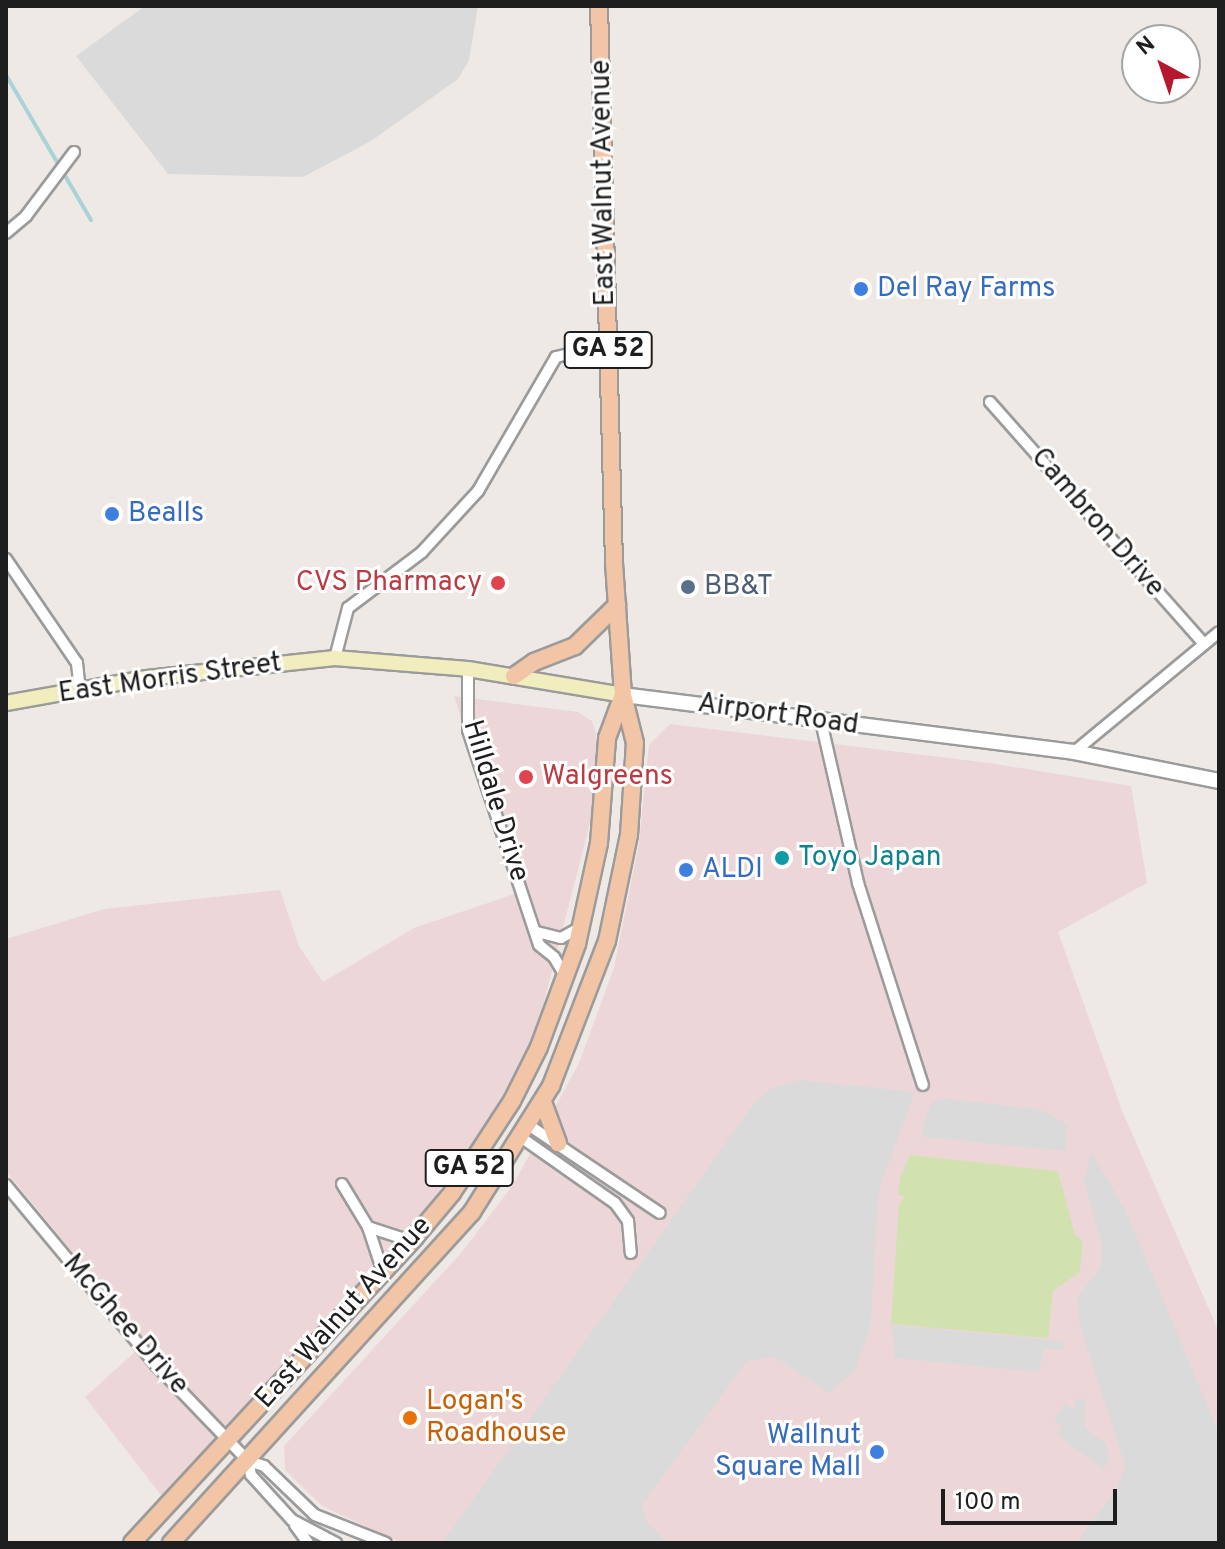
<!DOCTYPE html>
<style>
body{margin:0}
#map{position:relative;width:1225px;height:1549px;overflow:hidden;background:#eee9e5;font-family:Overpass,sans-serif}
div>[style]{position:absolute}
.commercial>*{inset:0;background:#edd6d8}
.grass>*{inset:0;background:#d1e2b0}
.parking>*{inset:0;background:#dadada}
.stream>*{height:4px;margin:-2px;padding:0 2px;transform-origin:2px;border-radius:2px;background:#aad3d7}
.roads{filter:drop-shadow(2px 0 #9b9b9b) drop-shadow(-2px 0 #9b9b9b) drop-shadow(0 2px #9b9b9b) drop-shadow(0 -2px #9b9b9b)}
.minor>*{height:10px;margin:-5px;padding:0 5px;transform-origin:5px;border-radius:5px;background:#fff}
.tertiary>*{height:14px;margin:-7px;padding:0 7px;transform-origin:7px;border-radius:7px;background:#fff}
.secondary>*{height:14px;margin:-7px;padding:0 7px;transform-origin:7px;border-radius:7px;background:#f2edbe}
.primary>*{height:16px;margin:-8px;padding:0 8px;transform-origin:8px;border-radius:8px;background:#f1c5a6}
.dots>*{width:22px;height:22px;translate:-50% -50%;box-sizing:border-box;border:4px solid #fff;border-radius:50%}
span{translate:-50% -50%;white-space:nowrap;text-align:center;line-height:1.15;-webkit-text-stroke:6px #fff;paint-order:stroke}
.shield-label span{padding:2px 6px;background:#fff;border:2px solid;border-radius:6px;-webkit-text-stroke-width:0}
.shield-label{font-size:26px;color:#1e1e1e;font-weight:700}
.street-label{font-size:28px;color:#1e1e1e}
.shop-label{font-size:28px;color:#366cbe}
.left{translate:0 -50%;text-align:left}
.right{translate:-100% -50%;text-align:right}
.health-label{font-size:28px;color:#be3a42}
.service-label{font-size:28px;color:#4e5e75}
.culture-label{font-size:28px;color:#0d838f}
.food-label{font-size:28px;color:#c56008}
.frame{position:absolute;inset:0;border:8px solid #1e1e1e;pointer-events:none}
.north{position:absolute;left:1121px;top:24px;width:80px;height:80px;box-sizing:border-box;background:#fff;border:2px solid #a5a5a5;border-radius:50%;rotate:320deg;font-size:22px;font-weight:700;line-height:32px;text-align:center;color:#1e1e1e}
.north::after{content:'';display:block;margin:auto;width:28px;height:36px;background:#b6162e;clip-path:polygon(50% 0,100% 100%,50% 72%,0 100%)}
.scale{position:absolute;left:941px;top:1489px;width:176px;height:36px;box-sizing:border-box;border:4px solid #1e1e1e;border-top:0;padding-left:10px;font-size:24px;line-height:28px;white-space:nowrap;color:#1e1e1e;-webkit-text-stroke:6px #fff;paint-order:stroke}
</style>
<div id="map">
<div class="commercial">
<i style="clip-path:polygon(454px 696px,578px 712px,592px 721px,596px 733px,596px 799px,535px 1037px,480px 1136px,417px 1220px,164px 1499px,85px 1397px,135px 1352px,138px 1332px,6px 1171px,6px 939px,104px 909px,280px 890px,299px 946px,323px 982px,414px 928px,517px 893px)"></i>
<i style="clip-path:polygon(670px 724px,989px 763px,1131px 786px,1147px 883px,1058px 932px,1123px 1113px,1219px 1332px,1219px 1543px,402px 1543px,322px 1506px,285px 1470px,284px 1446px,461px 1253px,513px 1185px,579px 1063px,614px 968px,639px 843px,649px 745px)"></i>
</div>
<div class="grass">
<i style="clip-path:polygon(910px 1155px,1058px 1171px,1075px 1235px,1083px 1241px,1080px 1272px,1053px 1291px,1048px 1338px,891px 1324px,899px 1204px,905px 1196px,898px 1195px,900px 1178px)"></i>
</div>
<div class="parking">
<i style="clip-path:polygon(145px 6px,478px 6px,469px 60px,458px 79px,371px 141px,303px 177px,168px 174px,76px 56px)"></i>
<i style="clip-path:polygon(800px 1080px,915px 1092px,879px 1189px,870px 1329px,855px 1371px,829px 1393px,775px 1357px,747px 1361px,642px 1505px,647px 1522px,667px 1543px,442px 1543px,754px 1103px,772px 1088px)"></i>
<i style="clip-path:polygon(941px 1098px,1039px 1109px,1067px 1124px,1065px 1151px,924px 1137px,921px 1130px,931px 1104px)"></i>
<i style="clip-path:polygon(1091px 1151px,1126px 1211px,1219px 1433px,1219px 1543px,1076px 1543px,1117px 1488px,1125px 1465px,1079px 1323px,1077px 1298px,1101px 1267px,1101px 1241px,1084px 1181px)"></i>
<i style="clip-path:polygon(891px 1325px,1064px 1341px,1063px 1350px,1044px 1349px,1039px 1372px,895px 1358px)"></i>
<i style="clip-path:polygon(1076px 1399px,1085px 1399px,1085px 1428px,1106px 1444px,1109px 1461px,1103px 1469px,1057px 1435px,1061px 1426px,1054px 1420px,1064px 1404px,1074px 1409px)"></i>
</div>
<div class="stream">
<i style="left:6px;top:75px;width:168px;rotate:59.6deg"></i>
</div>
<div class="roads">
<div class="minor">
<i style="left:6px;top:233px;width:26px;rotate:-40deg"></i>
<i style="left:26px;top:216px;width:80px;rotate:-53.1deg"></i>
<i style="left:990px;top:402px;width:323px;rotate:48.5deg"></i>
<i style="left:6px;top:559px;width:126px;rotate:55.7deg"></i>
<i style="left:77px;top:663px;width:27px;rotate:84deg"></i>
<i style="left:335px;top:658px;width:52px;rotate:-75.4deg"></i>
<i style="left:348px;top:608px;width:93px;rotate:-37.1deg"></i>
<i style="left:422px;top:552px;width:83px;rotate:-47.4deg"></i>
<i style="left:478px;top:491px;width:155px;rotate:-59.8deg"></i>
<i style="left:556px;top:357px;width:52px;rotate:-13.2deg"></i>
<i style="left:468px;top:669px;width:61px;rotate:90deg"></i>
<i style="left:468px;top:730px;width:226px;rotate:71.7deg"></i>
<i style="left:539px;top:945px;width:19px;rotate:39deg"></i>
<i style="left:554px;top:957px;width:22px;rotate:60deg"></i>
<i style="left:821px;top:721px;width:166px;rotate:77.1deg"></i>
<i style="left:858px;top:883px;width:212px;rotate:72.2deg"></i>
<i style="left:1074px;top:752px;width:188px;rotate:-39.6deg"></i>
<i style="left:537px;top:932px;width:25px;rotate:14deg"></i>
<i style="left:561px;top:938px;width:23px;rotate:-29deg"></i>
<i style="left:530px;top:1126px;width:156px;rotate:33.8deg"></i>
<i style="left:522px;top:1138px;width:113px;rotate:35deg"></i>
<i style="left:615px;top:1203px;width:22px;rotate:54deg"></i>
<i style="left:628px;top:1221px;width:32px;rotate:85deg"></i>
<i style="left:342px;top:1184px;width:50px;rotate:58.8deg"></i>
<i style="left:368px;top:1227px;width:47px;rotate:71.6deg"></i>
<i style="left:6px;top:1185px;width:234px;rotate:50.2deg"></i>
<i style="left:156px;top:1365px;width:133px;rotate:46.2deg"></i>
<i style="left:248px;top:1461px;width:17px;rotate:17deg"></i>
<i style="left:264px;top:1466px;width:71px;rotate:43.9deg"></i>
<i style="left:315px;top:1515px;width:76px;rotate:21.5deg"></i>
<i style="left:368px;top:1227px;width:45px;rotate:18deg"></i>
<i style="left:248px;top:1461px;width:14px;rotate:78deg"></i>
<i style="left:251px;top:1475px;width:61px;rotate:47.7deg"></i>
<i style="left:292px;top:1520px;width:50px;rotate:27.6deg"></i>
<i style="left:295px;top:1525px;width:22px;rotate:54deg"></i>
</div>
<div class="tertiary">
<i style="left:623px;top:695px;width:455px;rotate:7.2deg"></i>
<i style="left:1074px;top:752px;width:148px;rotate:11.3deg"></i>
</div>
<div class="secondary">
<i style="left:6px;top:703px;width:143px;rotate:-10.1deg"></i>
<i style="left:147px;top:678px;width:189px;rotate:-6.1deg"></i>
<i style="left:335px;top:658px;width:133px;rotate:4.7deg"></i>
<i style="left:468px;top:669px;width:157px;rotate:9.5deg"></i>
</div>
<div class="primary">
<i style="left:514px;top:676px;width:24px;rotate:-35deg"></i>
<i style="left:534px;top:662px;width:44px;rotate:-21.3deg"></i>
<i style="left:575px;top:646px;width:59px;rotate:-44.3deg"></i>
<i style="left:543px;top:1102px;width:44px;rotate:69.9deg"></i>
<i style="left:132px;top:1543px;width:417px;rotate:-47.2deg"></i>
<i style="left:415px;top:1237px;width:57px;rotate:-49.9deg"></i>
<i style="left:452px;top:1193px;width:110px;rotate:-56.9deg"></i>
<i style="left:512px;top:1101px;width:60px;rotate:-63.4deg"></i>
<i style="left:539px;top:1047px;width:110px;rotate:-69.7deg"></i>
<i style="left:577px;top:944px;width:103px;rotate:-77.7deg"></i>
<i style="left:599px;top:843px;width:105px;rotate:-85.6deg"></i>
<i style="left:607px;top:738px;width:46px;rotate:-69.6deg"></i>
<i style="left:171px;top:1543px;width:447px;rotate:-47.7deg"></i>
<i style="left:472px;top:1212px;width:149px;rotate:-57.9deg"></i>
<i style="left:551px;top:1086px;width:155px;rotate:-68.9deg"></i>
<i style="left:607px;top:941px;width:108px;rotate:-78.3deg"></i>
<i style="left:629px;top:835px;width:92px;rotate:-86.3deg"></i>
<i style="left:635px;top:743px;width:49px;rotate:-104deg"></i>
<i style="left:623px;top:695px;width:132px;rotate:-93.9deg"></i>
<i style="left:614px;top:563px;width:557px;rotate:-91.54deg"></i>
</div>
</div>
<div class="dots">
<i style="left:861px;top:289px;background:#3f7fe0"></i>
<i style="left:112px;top:514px;background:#3f7fe0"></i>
<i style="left:498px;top:583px;background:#e0444e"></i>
<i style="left:688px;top:587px;background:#5c6f8a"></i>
<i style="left:526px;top:777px;background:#e0444e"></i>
<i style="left:782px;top:858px;background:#0f9aa8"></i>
<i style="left:686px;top:870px;background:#3f7fe0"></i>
<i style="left:410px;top:1418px;background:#e8710a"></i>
<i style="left:877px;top:1452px;background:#3f7fe0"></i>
</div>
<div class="shield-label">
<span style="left:608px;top:350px">GA 52</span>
<span style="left:469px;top:1168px">GA 52</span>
</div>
<div class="street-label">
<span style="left:604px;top:183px;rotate:-91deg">East Walnut Avenue</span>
<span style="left:1097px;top:523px;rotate:49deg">Cambron Drive</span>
<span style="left:170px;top:679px;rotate:-8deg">East Morris Street</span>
<span style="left:778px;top:715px;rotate:8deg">Airport Road</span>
<span style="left:495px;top:801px;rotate:73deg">Hilldale Drive</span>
<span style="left:344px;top:1313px;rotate:-48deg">East Walnut Avenue</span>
<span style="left:125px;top:1325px;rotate:49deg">McGhee Drive</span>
</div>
<div class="shop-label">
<span class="left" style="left:877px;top:289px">Del Ray Farms</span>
<span class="left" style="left:128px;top:514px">Bealls</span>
<span class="left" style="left:702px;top:870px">ALDI</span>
<span class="right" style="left:861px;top:1452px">Wallnut<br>Square Mall</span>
</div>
<div class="health-label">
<span class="right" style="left:482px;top:583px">CVS Pharmacy</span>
<span class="left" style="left:542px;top:777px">Walgreens</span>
</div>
<div class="service-label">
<span class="left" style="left:704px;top:587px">BB&amp;T</span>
</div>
<div class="culture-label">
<span class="left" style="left:798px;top:858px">Toyo Japan</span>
</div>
<div class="food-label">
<span class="left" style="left:426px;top:1418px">Logan's<br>Roadhouse</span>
</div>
<div class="frame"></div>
<div class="north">N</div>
<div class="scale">100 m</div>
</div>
